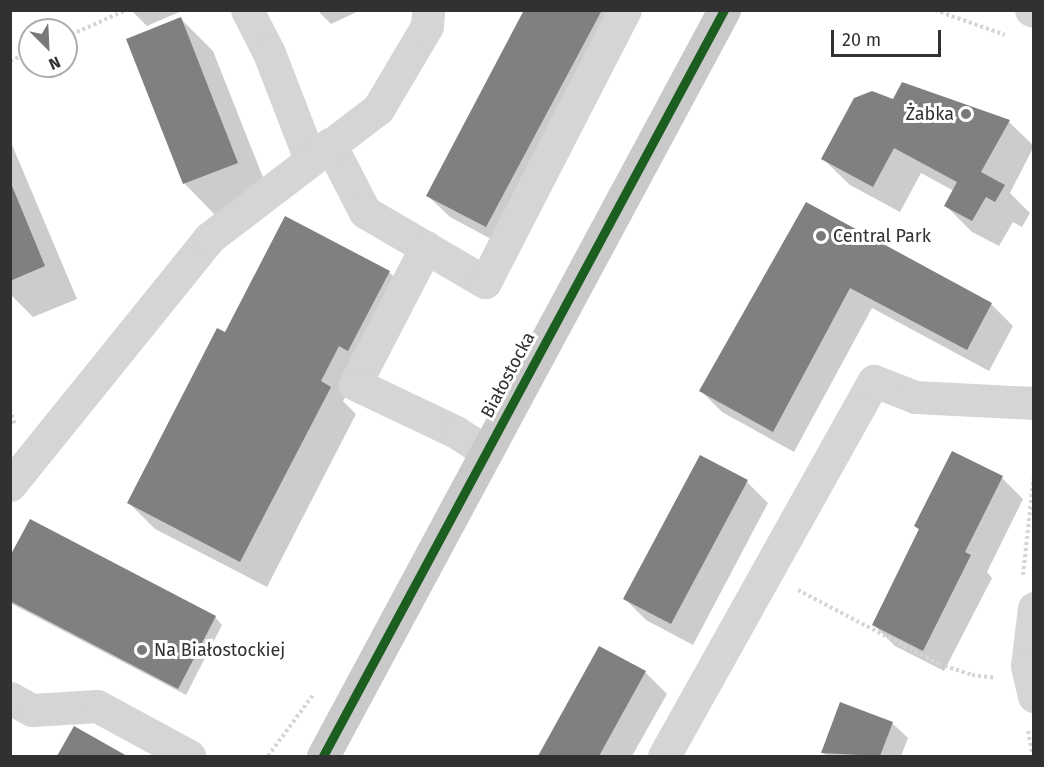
<!DOCTYPE html>
<meta charset="utf-8">
<style>
body{margin:0}
#map{position:relative;width:1044px;height:767px;overflow:hidden;background:#fff;font-family:"Fira Sans",sans-serif}
div>[style]{position:absolute}
.shadow>*{inset:0;background:#0003}
.building>*{inset:0;background:#808080}
.path>*{height:4px;margin-top:-2px;transform-origin:0;background:repeating-linear-gradient(90deg,#d5d5d5 0 3px,transparent 0 6px)}
.minor>*{height:33px;margin:-16.5px;padding:0 16.5px;transform-origin:16.5px;border-radius:16.5px;background:#d5d5d5}
.major>*{height:33px;margin:-16.5px;padding:0 16.5px;transform-origin:16.5px;border-radius:16.5px;background:#c9c9c9}
.cycleway>*{height:9px;margin:-4.5px;padding:0 4.5px;transform-origin:4.5px;border-radius:4.5px;background:#1b5e20}
.dots>*{width:16px;height:16px;translate:-50% -50%;box-sizing:border-box;border:3px solid #fff;border-radius:50%}
span{translate:-50% -50%;white-space:nowrap;text-align:center;line-height:1.15;-webkit-text-stroke:6px #fff;paint-order:stroke}
.poi-label{font-size:18px;color:#313131}
.right{translate:-100% -50%;text-align:right}
.left{translate:0 -50%;text-align:left}
.street-label{font-size:18px;color:#313131}
.frame{position:absolute;inset:0;border:12px solid #313131;pointer-events:none}
.north{position:absolute;left:18px;top:18px;width:60px;height:60px;box-sizing:border-box;background:#fff;border:2px solid #adadad;border-radius:50%;rotate:156deg;font-size:16px;font-weight:700;line-height:24px;text-align:center;color:#313131}
.north::after{content:'';display:block;margin:auto;width:21px;height:27px;background:#797979;clip-path:polygon(50% 0,100% 100%,50% 72%,0 100%)}
.scale{position:absolute;left:831px;top:30px;width:110px;height:27px;box-sizing:border-box;border:3px solid #313131;border-top:0;padding-left:8px;font-size:18px;line-height:21px;white-space:nowrap;color:#313131;-webkit-text-stroke:4px #fff;paint-order:stroke}
</style>
<div id="map">
<div class="shadow">
<i style="clip-path:polygon(131px 10px,184px 10px,147px 26px)"></i>
<i style="clip-path:polygon(317px 10px,361px 10px,331px 24px)"></i>
<i style="clip-path:polygon(526px 10px,634px 10px,508px 248px,450px 217px,428px 196px)"></i>
<i style="clip-path:polygon(181px 19px,213px 51px,270px 195px,216px 216px,184px 183px)"></i>
<i style="clip-path:polygon(903px 84px,1009px 122px,1034px 146px,1010px 193px,1030px 213px,1022px 227px,1013px 222px,999px 246px,972px 232px,946px 206px,954px 191px,921px 173px,900px 212px,850px 185px,823px 159px,894px 101px)"></i>
<i style="clip-path:polygon(10px 140px,77px 299px,33px 317px,10px 294px)"></i>
<i style="clip-path:polygon(807px 204px,991px 304px,1013px 326px,989px 371px,872px 308px,794px 452px,722px 412px,701px 391px)"></i>
<i style="clip-path:polygon(389px 272px,411px 293px,343px 401px,356px 414px,267px 587px,155px 529px,129px 503px,231px 337px)"></i>
<i style="clip-path:polygon(1002px 478px,1023px 499px,987px 572px,992px 578px,944px 671px,895px 646px,873px 624px,920px 531px,915px 526px)"></i>
<i style="clip-path:polygon(747px 482px,768px 503px,693px 645px,646px 620px,625px 599px)"></i>
<i style="clip-path:polygon(10px 559px,215px 617px,222px 625px,186px 695px,10px 603px)"></i>
<i style="clip-path:polygon(600px 648px,645px 672px,667px 694px,632px 756px,540px 756px)"></i>
<i style="clip-path:polygon(892px 723px,908px 738px,901px 756px,827px 756px,823px 753px)"></i>
<i style="clip-path:polygon(74px 728px,124px 756px,58px 756px)"></i>
</div>
<div class="building">
<i style="clip-path:polygon(524px 10px,602px 10px,486px 227px,426px 196px)"></i>
<i style="clip-path:polygon(181px 17px,238px 163px,183px 184px,126px 39px)"></i>
<i style="clip-path:polygon(902px 82px,1010px 120px,981px 172px,1005px 185px,995px 202px,986px 197px,972px 221px,944px 206px,957px 182px,894px 148px,873px 187px,821px 159px,854px 98px,872px 91px,893px 99px)"></i>
<i style="clip-path:polygon(10px 181px,45px 266px,10px 281px)"></i>
<i style="clip-path:polygon(806px 202px,992px 303px,967px 350px,850px 288px,773px 432px,699px 391px)"></i>
<i style="clip-path:polygon(285px 216px,390px 271px,348px 351px,339px 346px,321px 381px,331px 387px,240px 562px,127px 503px,217px 328px,225px 332px)"></i>
<i style="clip-path:polygon(952px 451px,1003px 476px,965px 552px,971px 555px,923px 651px,872px 625px,919px 529px,914px 526px)"></i>
<i style="clip-path:polygon(700px 455px,748px 480px,671px 624px,623px 599px)"></i>
<i style="clip-path:polygon(30px 519px,216px 616px,178px 689px,10px 601px,10px 556px)"></i>
<i style="clip-path:polygon(599px 646px,646px 671px,599px 756px,538px 756px)"></i>
<i style="clip-path:polygon(840px 702px,893px 722px,880px 756px,821px 753px)"></i>
<i style="clip-path:polygon(74px 726px,127px 756px,57px 756px)"></i>
</div>
<div class="path">
<i style="left:935px;top:10px;width:74px;rotate:19.7deg"></i>
<i style="left:66px;top:37px;width:66px;rotate:-24.2deg"></i>
<i style="left:10px;top:61px;width:22px;rotate:-24deg"></i>
<i style="left:10px;top:409px;width:15px;rotate:74deg"></i>
<i style="left:1023px;top:575px;width:102px;rotate:-83.8deg"></i>
<i style="left:798px;top:590px;width:159px;rotate:27.7deg"></i>
<i style="left:939px;top:664px;width:35px;rotate:18deg"></i>
<i style="left:972px;top:675px;width:23px;rotate:7deg"></i>
<i style="left:1028px;top:731px;width:25px;rotate:79deg"></i>
<i style="left:268px;top:756px;width:76px;rotate:-53.6deg"></i>
</div>
<div class="minor">
<i style="left:247px;top:10px;width:48px;rotate:62.9deg"></i>
<i style="left:269px;top:53px;width:114px;rotate:68.9deg"></i>
<i style="left:1031px;top:10px;width:3px;rotate:18deg"></i>
<i style="left:330px;top:144px;width:76px;rotate:62.8deg"></i>
<i style="left:365px;top:212px;width:139px;rotate:30.3deg"></i>
<i style="left:485px;top:282px;width:306px;rotate:-62.8deg"></i>
<i style="left:426px;top:247px;width:154px;rotate:117.4deg"></i>
<i style="left:355px;top:384px;width:112px;rotate:25.4deg"></i>
<i style="left:456px;top:432px;width:35px;rotate:33deg"></i>
<i style="left:10px;top:485px;width:317px;rotate:-51.1deg"></i>
<i style="left:209px;top:238px;width:213px;rotate:-37.4deg"></i>
<i style="left:378px;top:109px;width:96px;rotate:-59.4deg"></i>
<i style="left:427px;top:26px;width:16px;rotate:-86deg"></i>
<i style="left:1034px;top:608px;width:58px;rotate:96.9deg"></i>
<i style="left:1027px;top:666px;width:31px;rotate:77deg"></i>
<i style="left:10px;top:698px;width:25px;rotate:29deg"></i>
<i style="left:32px;top:710px;width:65px;rotate:-3.5deg"></i>
<i style="left:97px;top:706px;width:105px;rotate:28.5deg"></i>
<i style="left:664px;top:756px;width:430px;rotate:-60.8deg"></i>
<i style="left:874px;top:381px;width:44px;rotate:21.3deg"></i>
<i style="left:915px;top:397px;width:119px;rotate:2.9deg"></i>
</div>
<div class="major">
<i style="left:323px;top:756px;width:847px;rotate:-61.74deg"></i>
</div>
<div class="cycleway">
<i style="left:323px;top:756px;width:847px;rotate:-61.74deg"></i>
</div>
<div class="dots">
<i style="left:966px;top:114px;background:#797979"></i>
<i style="left:821px;top:236px;background:#797979"></i>
<i style="left:142px;top:650px;background:#797979"></i>
</div>
<div class="poi-label">
<span class="right" style="left:954px;top:114px">Żabka</span>
<span class="left" style="left:833px;top:236px">Central Park</span>
<span class="left" style="left:154px;top:650px">Na Białostockiej</span>
</div>
<div class="street-label">
<span style="left:508px;top:375px;rotate:-62deg">Białostocka</span>
</div>
<div class="frame"></div>
<div class="north">N</div>
<div class="scale">20 m</div>
</div>
